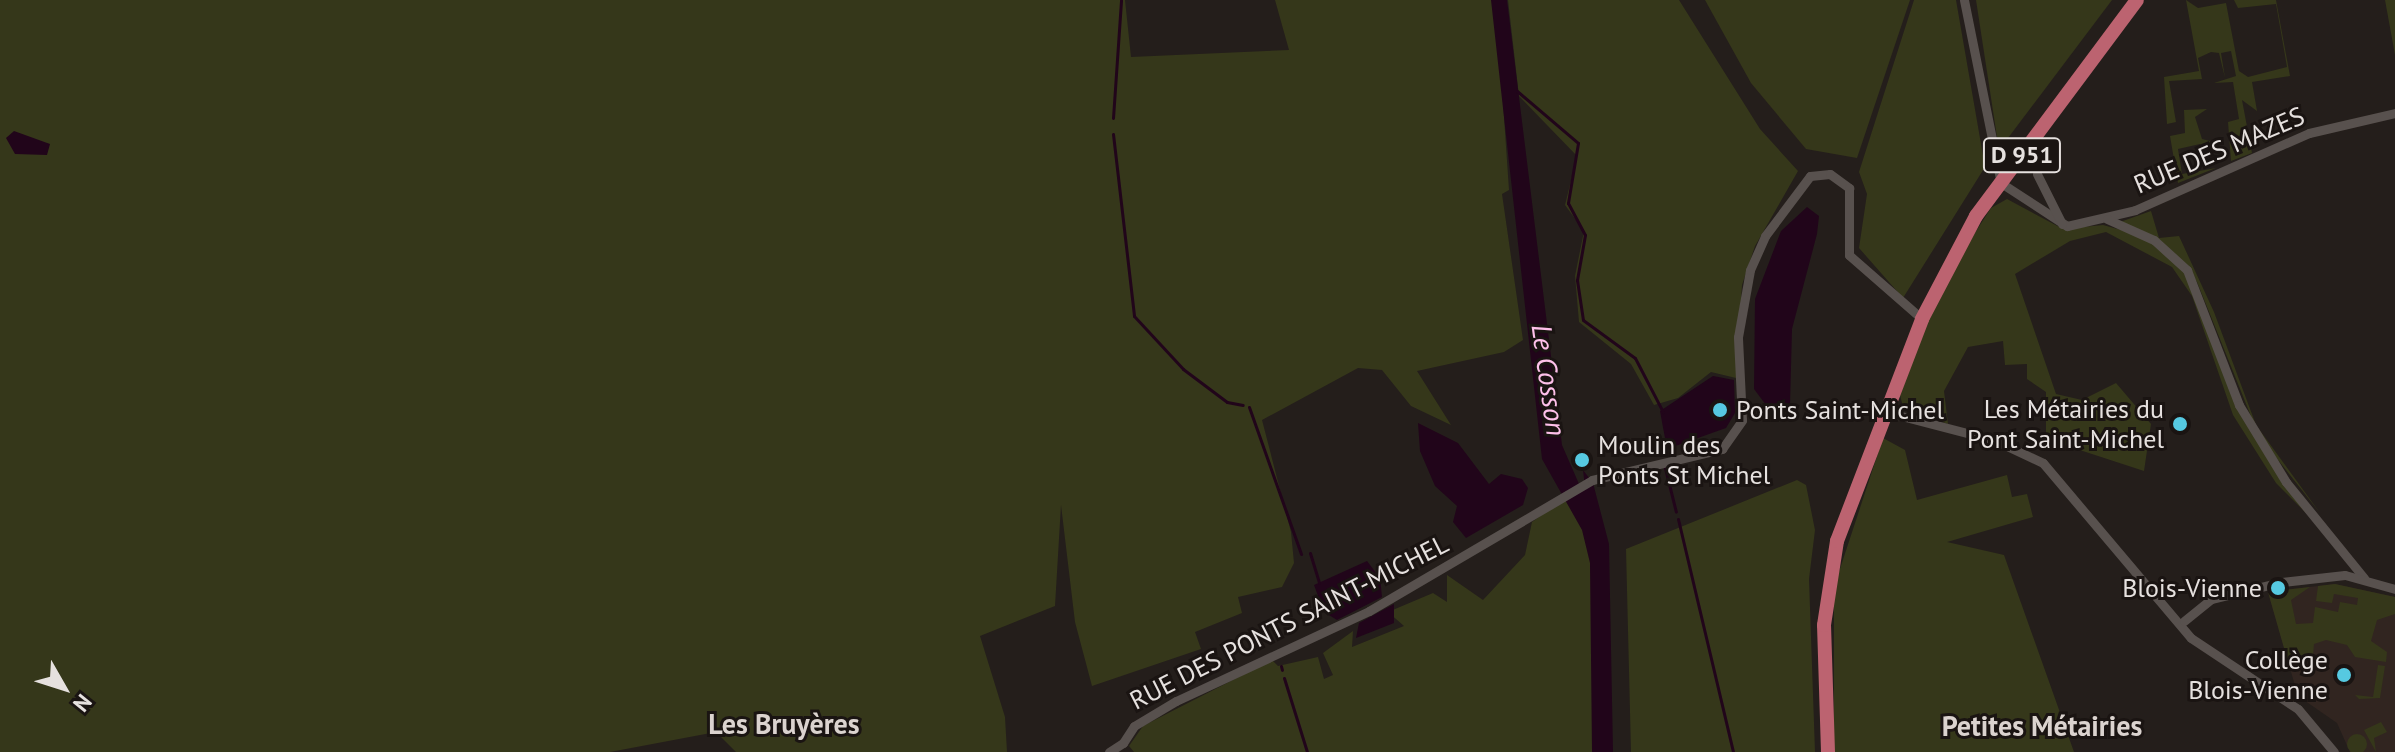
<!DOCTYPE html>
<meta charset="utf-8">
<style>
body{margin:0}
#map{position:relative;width:2395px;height:752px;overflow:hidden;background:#241e1b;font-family:"PT Sans",sans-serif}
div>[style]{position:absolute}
.built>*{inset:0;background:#312520}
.green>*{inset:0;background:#35371a}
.round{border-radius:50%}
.water>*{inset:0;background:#21051a}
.stream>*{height:3px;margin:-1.5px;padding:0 1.5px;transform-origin:1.5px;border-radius:1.5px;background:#21051a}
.minor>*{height:9px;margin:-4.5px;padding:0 4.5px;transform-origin:4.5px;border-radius:4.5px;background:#58514e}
.primary>*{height:14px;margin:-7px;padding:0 7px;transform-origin:7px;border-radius:7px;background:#bc6370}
.dots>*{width:22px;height:22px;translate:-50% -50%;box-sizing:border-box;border:4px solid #1a1412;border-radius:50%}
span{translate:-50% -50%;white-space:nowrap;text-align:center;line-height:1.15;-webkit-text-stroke:6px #1a1412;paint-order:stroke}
.shield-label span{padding:2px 6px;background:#1a1412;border:2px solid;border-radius:6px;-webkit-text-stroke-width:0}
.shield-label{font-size:24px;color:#e6e1df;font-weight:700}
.street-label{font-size:26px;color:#e6e1df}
.poi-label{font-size:26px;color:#e6e1df}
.right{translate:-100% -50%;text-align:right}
.left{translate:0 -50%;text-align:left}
.water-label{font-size:28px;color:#fec0ea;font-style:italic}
.neighbourhood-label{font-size:28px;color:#dbd3cf;font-weight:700}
.north{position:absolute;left:24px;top:648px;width:80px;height:80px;-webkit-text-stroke:6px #1a1412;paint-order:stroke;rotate:129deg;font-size:22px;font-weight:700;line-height:32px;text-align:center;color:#e6e1df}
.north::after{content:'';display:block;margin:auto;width:28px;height:36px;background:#e6e1df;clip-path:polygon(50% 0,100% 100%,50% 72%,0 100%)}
</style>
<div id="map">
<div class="built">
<i style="clip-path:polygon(2335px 584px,2395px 597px,2395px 752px,2350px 752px,2337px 723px,2298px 696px,2268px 592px)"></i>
</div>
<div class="green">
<i style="clip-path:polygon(0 0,1125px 0,1131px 57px,1289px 50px,1275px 0,1496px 0,1509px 190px,1502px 194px,1523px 340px,1504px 352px,1417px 371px,1451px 425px,1411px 406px,1382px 370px,1358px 368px,1262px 420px,1291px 532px,1294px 563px,1282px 587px,1238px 597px,1242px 613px,1195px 632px,1201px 649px,1092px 686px,1075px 622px,1061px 505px,1055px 606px,980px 636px,1005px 717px,1007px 752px,736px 752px,716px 732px,610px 752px,0 752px)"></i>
<i style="clip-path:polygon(1508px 0,1679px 0,1760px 129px,1798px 171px,1755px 246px,1742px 285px,1736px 378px,1711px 372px,1678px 398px,1654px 405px,1631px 364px,1579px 322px,1575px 276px,1584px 231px,1565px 205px,1577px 156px,1519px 96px)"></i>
<i style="clip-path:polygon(1705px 0,1910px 0,1857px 158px,1806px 149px,1751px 83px)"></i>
<i style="clip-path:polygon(1914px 0,1956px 0,1985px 167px,1903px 298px,1859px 248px,1867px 194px,1859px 172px)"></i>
<i style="clip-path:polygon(1976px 0,2112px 0,1999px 150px)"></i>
<i style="clip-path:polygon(2186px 0,2198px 8px,2226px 3px,2239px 71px,2248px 77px,2287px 67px,2276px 4px,2238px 8px,2234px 0,2276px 0,2290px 76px,2252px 82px,2257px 111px,2242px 100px,2252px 153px,2231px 161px,2228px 122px,2239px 119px,2233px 82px,2214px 83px,2236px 76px,2231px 51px,2221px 53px,2225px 78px,2219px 53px,2211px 52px,2198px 58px,2202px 79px,2169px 81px,2176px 122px,2167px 124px,2164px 77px,2199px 71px)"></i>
<i style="clip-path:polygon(2385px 0,2395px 0,2395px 55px)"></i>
<i style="clip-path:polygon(2207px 109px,2195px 117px,2202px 139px,2210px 141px,2211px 150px,2209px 142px,2202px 144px,2206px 152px,2200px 144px,2178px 149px,2182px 174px,2216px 168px,2178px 183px,2170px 136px,2185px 133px,2184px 110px)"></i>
<i style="clip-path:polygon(2007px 199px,2063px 229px,2103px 225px,2143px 236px,2185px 271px,2229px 386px,2307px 514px,2276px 483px,2233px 415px,2192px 296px,2172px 267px,2106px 232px,2070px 241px,2015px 274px,2056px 394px,2082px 400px,2116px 383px,2151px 424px,2144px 471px,2046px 439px,2046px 392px,2027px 379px,2027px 364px,2005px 365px,2003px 341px,1968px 347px,1944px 391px,1948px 424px,1903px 407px,1900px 395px,1942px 284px,1991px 208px)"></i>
<i style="clip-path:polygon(2151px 211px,2159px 238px,2179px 236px,2214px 312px,2256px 425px,2320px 513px,2259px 436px,2197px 282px,2184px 263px,2120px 222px)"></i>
<i style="clip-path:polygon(1883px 438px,1905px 450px,1917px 500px,2007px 475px,2012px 497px,2027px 494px,2033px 517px,1947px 542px,2004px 555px,2074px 752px,1834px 752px,1834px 587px)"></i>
<i style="clip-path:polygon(1797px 480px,1806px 485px,1815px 530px,1809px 579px,1815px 752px,1631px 752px,1626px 549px)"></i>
<i style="clip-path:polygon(1566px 498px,1589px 525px,1597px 752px,1134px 752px,1129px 746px,1143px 726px,1272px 660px,1278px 666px,1318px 657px,1324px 679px,1333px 675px,1323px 653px,1353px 631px,1352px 647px,1404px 626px,1388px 612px,1433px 593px,1447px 602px,1447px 575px,1483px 600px,1525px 555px,1532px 522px)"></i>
<i style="clip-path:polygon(2335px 584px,2395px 597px,2395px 614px,2377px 620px,2371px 641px,2387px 652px,2386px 662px,2355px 657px,2347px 645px,2326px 640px,2314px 644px,2313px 655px,2288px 662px,2268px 592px,2310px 587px,2291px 600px,2296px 624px,2313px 623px,2315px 607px,2338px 612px,2340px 602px,2357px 605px,2358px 598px,2334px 594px,2332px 603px,2316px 601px,2318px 586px)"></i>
<i style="clip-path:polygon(2378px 665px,2385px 666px,2380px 698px,2359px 699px,2355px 695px,2373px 697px)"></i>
<i style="clip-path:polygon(2381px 722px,2387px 732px,2374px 738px,2376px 752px,2364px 730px)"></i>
<i class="round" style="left:2347px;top:734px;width:20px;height:20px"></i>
</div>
<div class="water">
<i style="clip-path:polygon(1491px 0,1507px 0,1562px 445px,1579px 484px,1585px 487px,1583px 470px,1593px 483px,1609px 544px,1613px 752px,1592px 752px,1590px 563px,1582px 530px,1542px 459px)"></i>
<i style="clip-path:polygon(14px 131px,50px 144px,47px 155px,15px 154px,6px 138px)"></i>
<i style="clip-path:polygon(1807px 207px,1819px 216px,1817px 234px,1792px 329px,1790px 405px,1766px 405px,1754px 389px,1755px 299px,1781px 231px)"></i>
<i style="clip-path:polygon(1713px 376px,1734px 380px,1735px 413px,1726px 428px,1667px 449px,1660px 411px)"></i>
<i style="clip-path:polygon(1418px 423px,1458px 443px,1489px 484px,1501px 474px,1522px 479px,1528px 488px,1523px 505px,1466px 538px,1453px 522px,1457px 506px,1435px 486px,1420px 451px)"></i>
<i style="clip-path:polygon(1367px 561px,1380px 578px,1382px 597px,1337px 620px,1324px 612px,1314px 585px)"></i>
<i style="clip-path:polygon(1394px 604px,1394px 623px,1356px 638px,1359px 623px)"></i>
</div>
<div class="stream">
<i style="left:1517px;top:91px;width:80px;rotate:40.4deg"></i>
<i style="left:1578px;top:143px;width:61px;rotate:99.5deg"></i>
<i style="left:1568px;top:203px;width:36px;rotate:62deg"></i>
<i style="left:1585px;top:235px;width:46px;rotate:100.1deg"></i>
<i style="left:1577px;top:280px;width:40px;rotate:81.5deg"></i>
<i style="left:1583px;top:320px;width:64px;rotate:36.2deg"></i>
<i style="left:1635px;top:358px;width:61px;rotate:62.6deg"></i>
<i style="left:1113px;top:118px;width:118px;rotate:-86.1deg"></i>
<i style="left:1113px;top:134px;width:183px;rotate:83.4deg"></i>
<i style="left:1134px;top:316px;width:72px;rotate:47.2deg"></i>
<i style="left:1183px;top:369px;width:55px;rotate:36.9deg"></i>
<i style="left:1227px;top:402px;width:16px;rotate:11deg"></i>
<i style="left:1249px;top:407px;width:156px;rotate:70.5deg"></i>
<i style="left:1660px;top:450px;width:13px;rotate:-45deg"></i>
<i style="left:1665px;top:468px;width:45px;rotate:76deg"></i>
<i style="left:1678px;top:519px;width:239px;rotate:76.7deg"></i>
<i style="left:1310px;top:553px;width:31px;rotate:73deg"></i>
<i style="left:1281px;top:666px;width:4px;rotate:76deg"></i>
<i style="left:1284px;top:678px;width:77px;rotate:72.7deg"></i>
</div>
<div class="minor">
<i style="left:1964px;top:0;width:187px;rotate:78.6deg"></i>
<i style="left:2001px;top:183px;width:79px;rotate:33.1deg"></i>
<i style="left:2067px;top:226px;width:70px;rotate:-13.2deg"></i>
<i style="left:2135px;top:210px;width:190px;rotate:-23.9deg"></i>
<i style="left:2309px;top:133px;width:88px;rotate:-13.1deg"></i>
<i style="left:2037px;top:174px;width:56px;rotate:63.4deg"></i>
<i style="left:2107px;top:219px;width:51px;rotate:24.1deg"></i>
<i style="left:2154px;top:240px;width:45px;rotate:42.3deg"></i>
<i style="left:2187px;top:270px;width:145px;rotate:68.9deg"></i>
<i style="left:2239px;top:405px;width:90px;rotate:58.6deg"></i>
<i style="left:2286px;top:482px;width:124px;rotate:50.9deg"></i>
<i style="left:1886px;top:412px;width:112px;rotate:14.5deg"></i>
<i style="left:1994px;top:440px;width:54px;rotate:25.1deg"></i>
<i style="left:2043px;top:463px;width:229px;rotate:49.8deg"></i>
<i style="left:2191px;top:638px;width:128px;rotate:33.6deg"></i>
<i style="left:2298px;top:709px;width:56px;rotate:50.1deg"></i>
<i style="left:2184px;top:621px;width:35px;rotate:-39deg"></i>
<i style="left:2211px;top:599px;width:73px;rotate:-13.5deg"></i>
<i style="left:2282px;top:582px;width:63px;rotate:-6.3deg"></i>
<i style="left:2345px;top:575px;width:52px;rotate:15.6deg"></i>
<i style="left:1123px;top:743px;width:20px;rotate:-57deg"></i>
<i style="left:1134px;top:726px;width:49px;rotate:-30.8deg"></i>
<i style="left:1176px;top:701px;width:213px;rotate:-25deg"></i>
<i style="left:1369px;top:611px;width:259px;rotate:-30.4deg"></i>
<i style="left:1592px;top:480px;width:134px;rotate:-13.4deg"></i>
<i style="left:1722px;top:449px;width:35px;rotate:-55deg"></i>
<i style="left:1742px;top:420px;width:83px;rotate:-92.8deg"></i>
<i style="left:1738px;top:337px;width:68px;rotate:-79.8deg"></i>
<i style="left:1750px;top:270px;width:37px;rotate:-66deg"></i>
<i style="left:1765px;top:236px;width:75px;rotate:-53.1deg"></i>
<i style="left:1810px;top:176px;width:20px;rotate:-6deg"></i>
<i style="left:1830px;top:174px;width:24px;rotate:36deg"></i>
<i style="left:1849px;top:188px;width:67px;rotate:90deg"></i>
<i style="left:1849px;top:255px;width:97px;rotate:41.2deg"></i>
<i style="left:1109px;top:752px;width:17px;rotate:-33deg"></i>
</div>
<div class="primary">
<i style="left:1828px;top:752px;width:127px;rotate:-91.8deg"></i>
<i style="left:1824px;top:625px;width:85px;rotate:-81.2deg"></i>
<i style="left:1837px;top:541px;width:238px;rotate:-69deg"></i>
<i style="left:1922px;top:319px;width:116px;rotate:-62.3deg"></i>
<i style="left:1976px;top:216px;width:269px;rotate:-53.3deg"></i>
</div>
<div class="dots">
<i style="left:1720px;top:410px;background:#56c9e1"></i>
<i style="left:2180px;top:424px;background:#56c9e1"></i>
<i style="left:1582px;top:460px;background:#56c9e1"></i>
<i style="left:2278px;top:588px;background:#56c9e1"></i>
<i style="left:2344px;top:675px;background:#56c9e1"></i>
</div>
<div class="shield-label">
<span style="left:2022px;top:155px">D 951</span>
</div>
<div class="street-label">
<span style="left:2219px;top:150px;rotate:-23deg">RUE DES MAZES</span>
<span style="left:1289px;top:622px;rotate:-27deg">RUE DES PONTS SAINT-MICHEL</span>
</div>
<div class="poi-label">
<span class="right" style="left:2164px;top:424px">Les Métairies du<br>Pont Saint-Michel</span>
<span class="left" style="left:1736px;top:410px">Ponts Saint-Michel</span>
<span class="left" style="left:1598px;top:460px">Moulin des<br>Ponts St Michel</span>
<span class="right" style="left:2262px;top:588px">Blois-Vienne</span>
<span class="right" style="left:2328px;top:675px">Collège<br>Blois-Vienne</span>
</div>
<div class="water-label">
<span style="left:1549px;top:380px;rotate:82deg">Le Cosson</span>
</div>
<div class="neighbourhood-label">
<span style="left:784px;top:724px">Les Bruyères</span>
<span style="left:2042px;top:726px">Petites Métairies</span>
</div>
<div class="north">N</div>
</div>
